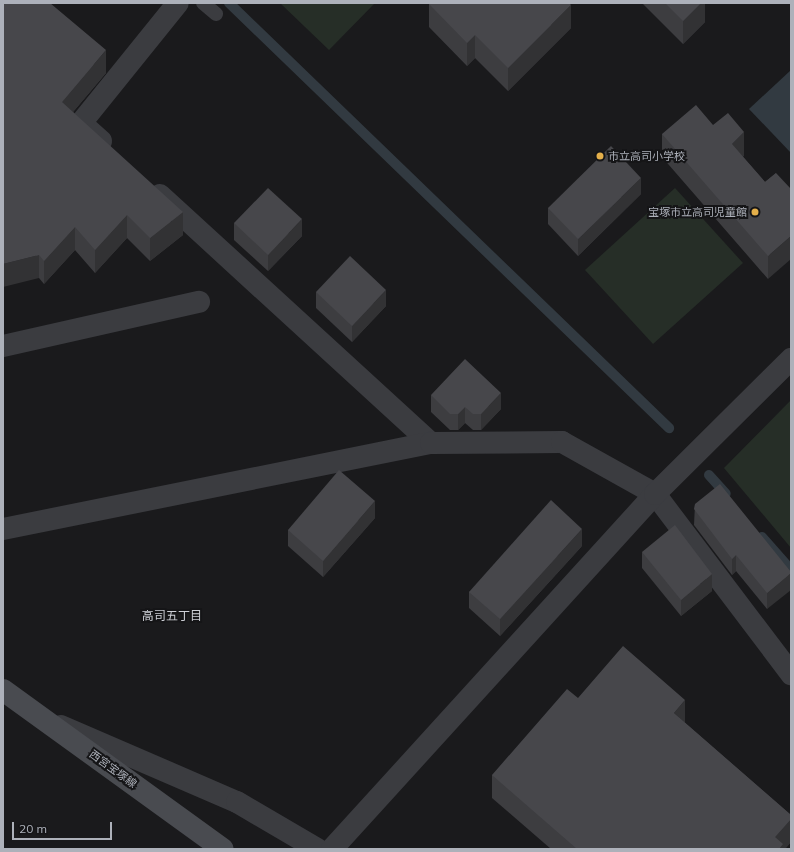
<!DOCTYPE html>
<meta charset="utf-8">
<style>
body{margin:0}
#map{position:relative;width:794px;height:852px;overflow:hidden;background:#1a1a1c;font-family:Mulish,"Noto Sans JP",sans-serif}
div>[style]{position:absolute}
.green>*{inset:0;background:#262e27}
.water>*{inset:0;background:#323a41}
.stream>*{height:10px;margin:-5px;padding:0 5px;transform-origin:5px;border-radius:5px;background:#323a41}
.service>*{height:14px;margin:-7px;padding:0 7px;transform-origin:7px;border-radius:7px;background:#3b3c40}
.minor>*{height:22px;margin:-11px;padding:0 11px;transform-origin:11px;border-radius:11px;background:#3b3c40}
.tertiary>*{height:22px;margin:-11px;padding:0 11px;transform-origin:11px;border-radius:11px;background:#3b3c40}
.secondary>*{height:22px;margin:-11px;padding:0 11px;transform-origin:11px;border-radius:11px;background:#494b50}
.wall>*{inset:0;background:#3d3d40}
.shaded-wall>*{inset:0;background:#323234}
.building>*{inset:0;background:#47474b}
.dots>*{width:11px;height:11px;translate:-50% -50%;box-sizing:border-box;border:2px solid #151517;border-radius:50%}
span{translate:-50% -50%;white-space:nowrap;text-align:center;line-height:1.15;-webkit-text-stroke:4px #151517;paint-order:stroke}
.poi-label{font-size:11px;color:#adb1ba}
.left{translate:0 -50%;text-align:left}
.right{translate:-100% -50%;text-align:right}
.street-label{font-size:11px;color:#adb1ba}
.neighbourhood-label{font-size:12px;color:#ced0d6}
.frame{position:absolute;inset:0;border:4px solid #adb1ba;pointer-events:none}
.scale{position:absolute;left:12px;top:822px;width:100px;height:18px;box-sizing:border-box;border:2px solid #adb1ba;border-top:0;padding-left:5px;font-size:12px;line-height:14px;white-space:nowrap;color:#adb1ba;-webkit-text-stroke:3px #151517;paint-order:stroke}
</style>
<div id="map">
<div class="green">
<i style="clip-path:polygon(280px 3px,375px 3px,329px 50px)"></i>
<i style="clip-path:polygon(675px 188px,743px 263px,653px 344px,585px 270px)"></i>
<i style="clip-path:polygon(791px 400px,791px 548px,724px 468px)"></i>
</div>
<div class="water">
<i style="clip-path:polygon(791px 70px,791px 153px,749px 109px)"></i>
</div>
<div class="stream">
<i style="left:229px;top:3px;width:612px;rotate:44.01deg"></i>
<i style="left:709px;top:475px;width:25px;rotate:48deg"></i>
<i style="left:762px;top:537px;width:44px;rotate:48.7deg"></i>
</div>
<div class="service">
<i style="left:203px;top:3px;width:17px;rotate:40deg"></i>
</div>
<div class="minor">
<i style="left:101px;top:141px;width:27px;rotate:-138deg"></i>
<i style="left:81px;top:123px;width:154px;rotate:-51.1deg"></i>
<i style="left:160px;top:195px;width:367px;rotate:42.5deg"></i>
<i style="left:3px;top:346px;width:201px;rotate:-12.7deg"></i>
<i style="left:3px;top:529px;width:437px;rotate:-11.4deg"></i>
<i style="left:431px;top:443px;width:131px;rotate:-0.4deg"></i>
<i style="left:562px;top:442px;width:107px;rotate:29.2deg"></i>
<i style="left:655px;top:494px;width:226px;rotate:52.9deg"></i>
<i style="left:61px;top:726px;width:192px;rotate:23.4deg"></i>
<i style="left:237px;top:802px;width:93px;rotate:30.4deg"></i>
</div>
<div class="tertiary">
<i style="left:332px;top:849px;width:480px;rotate:-47.7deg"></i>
<i style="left:655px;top:494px;width:192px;rotate:-44.8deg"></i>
</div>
<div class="secondary">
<i style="left:3px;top:690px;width:271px;rotate:35.9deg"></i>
</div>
<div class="wall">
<i style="clip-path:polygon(3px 3px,106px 73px,73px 112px,183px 235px,150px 261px,127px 238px,95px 273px,75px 250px,44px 284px,39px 278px)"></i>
<i style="clip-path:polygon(642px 3px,705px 3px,705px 22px,683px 44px)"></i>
<i style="clip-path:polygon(429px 4px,571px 28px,508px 91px,475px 58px,467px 66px,429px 27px)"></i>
<i style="clip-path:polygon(713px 125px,744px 155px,743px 157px,765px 182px,776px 173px,768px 279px,662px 157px,662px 134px)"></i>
<i style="clip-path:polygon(641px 194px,578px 256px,548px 224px,548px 208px)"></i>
<i style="clip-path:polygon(234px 223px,302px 236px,268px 271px,234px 240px)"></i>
<i style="clip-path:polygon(316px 292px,386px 306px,352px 342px,316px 308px)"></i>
<i style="clip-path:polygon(431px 395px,501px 409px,481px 430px,473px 430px,465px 423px,458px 430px,450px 430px,431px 412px)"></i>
<i style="clip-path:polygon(695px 504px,791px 572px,767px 609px,736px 571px,732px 575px,694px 525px)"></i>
<i style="clip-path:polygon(375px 518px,323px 577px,288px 546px,288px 530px)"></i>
<i style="clip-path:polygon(582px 546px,500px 636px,469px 608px,469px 592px)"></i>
<i style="clip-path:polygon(642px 552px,712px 591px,681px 616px,642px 568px)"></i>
<i style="clip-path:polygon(685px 723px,791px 815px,791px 842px,785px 849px,551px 849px,492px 798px,492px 775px)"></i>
</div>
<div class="shaded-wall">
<i style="clip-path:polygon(701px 3px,705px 3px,705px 22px,683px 44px,683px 21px)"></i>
<i style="clip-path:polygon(571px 5px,571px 28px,508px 91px,508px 68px)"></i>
<i style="clip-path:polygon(475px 35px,475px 58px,467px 66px,467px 43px)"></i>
<i style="clip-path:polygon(106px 50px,106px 73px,62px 125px,62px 102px)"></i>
<i style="clip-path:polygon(744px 132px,744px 155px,732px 167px,732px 144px)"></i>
<i style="clip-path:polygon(641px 178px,641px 194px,578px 256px,578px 239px)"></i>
<i style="clip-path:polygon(183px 212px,183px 235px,150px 261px,150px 238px)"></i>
<i style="clip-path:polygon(127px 215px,127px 238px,95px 273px,95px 250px)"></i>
<i style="clip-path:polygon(302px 219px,302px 236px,268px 271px,268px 255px)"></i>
<i style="clip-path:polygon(75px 227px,75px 250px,44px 284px,44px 261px)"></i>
<i style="clip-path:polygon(791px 236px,791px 259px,768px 279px,768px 256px)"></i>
<i style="clip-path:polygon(39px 255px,39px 278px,3px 287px,3px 264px)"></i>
<i style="clip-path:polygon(386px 290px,386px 306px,352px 342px,352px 326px)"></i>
<i style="clip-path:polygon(501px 393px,501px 409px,481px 430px,481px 414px)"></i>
<i style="clip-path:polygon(465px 407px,465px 423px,458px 430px,458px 414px)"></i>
<i style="clip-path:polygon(375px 501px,375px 518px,323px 577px,323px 561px)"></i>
<i style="clip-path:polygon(582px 529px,582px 546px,500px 636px,500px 619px)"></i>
<i style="clip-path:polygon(736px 555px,736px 571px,732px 575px,732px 559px)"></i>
<i style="clip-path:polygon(791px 573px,791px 590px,767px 609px,767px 593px)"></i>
<i style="clip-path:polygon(712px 574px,712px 591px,681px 616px,681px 600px)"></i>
<i style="clip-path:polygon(685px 700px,685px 723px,674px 713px)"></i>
<i style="clip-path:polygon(791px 819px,791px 842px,785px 849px,775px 849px,775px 837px)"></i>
</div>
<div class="building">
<i style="clip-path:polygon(3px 3px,50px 3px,106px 50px,62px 102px,183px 212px,150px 238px,127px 215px,95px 250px,75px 227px,44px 261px,39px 255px,3px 264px)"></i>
<i style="clip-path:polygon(430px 3px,569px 3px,571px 5px,508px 68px,475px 35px,467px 43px,429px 4px)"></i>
<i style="clip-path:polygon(665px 3px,701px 3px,683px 21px)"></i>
<i style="clip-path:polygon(696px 105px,713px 125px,728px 113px,744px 132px,732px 144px,765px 182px,776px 173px,791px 189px,791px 236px,768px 256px,662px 134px)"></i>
<i style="clip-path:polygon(611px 146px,641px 178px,578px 239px,548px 208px)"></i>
<i style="clip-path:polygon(268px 188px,302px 219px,268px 255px,234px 223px)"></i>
<i style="clip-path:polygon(350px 256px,386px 290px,352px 326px,316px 292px)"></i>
<i style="clip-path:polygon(465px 359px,501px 393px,481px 414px,473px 414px,465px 407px,458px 414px,450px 414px,431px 395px)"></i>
<i style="clip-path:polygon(339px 470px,375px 501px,323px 561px,288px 530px)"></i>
<i style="clip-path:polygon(720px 484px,791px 572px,791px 573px,767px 593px,736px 555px,732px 559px,694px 509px,695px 504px)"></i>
<i style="clip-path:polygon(551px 500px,582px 529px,500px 619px,469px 592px)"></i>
<i style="clip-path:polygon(675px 525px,712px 574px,681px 600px,642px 552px)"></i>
<i style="clip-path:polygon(623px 646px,685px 700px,674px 713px,791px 815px,791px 819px,775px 837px,783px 844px,779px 849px,577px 849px,492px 775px,567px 689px,578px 698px)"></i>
</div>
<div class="dots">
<i style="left:600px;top:156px;background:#e4af4a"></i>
<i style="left:755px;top:212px;background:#e4af4a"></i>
</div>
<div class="poi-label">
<span class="left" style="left:608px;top:156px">市立高司小学校</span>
<span class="right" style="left:747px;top:212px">宝塚市立高司児童館</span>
</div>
<div class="street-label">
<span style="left:113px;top:769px;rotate:36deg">西宮宝塚線</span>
</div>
<div class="neighbourhood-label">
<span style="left:172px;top:616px">高司五丁目</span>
</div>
<div class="frame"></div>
<div class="scale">20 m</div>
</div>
